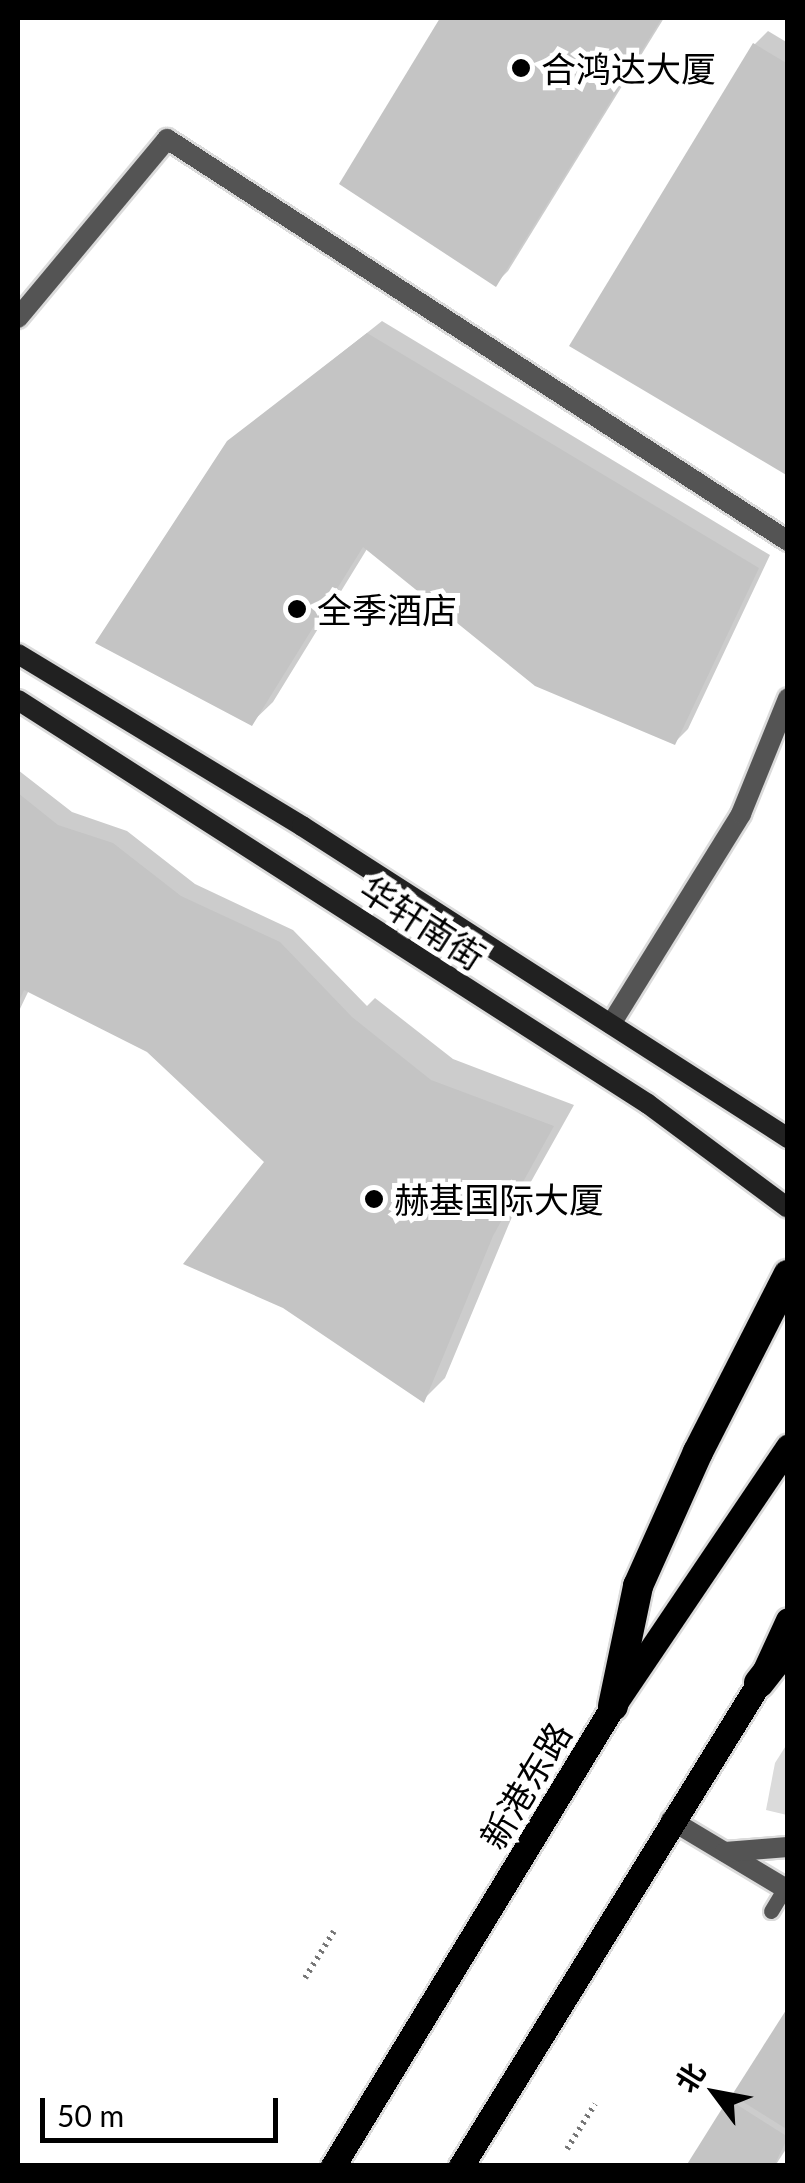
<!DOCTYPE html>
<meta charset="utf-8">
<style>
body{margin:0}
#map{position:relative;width:805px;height:2183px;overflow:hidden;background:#fff;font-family:Lato,"Noto Sans SC",sans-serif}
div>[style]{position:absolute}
.green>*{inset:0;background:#dbdbdb}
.shadow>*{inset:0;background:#0003}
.building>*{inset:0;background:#c4c4c4}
.path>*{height:6px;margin-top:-3px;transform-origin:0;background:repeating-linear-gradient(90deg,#767676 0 2.5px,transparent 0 7.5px)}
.roads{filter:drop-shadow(2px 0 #dbdbdb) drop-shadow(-2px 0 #dbdbdb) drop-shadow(0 2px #dbdbdb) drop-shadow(0 -2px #dbdbdb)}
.lane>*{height:15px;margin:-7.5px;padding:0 7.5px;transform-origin:7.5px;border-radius:7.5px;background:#545454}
.street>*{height:20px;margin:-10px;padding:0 10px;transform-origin:10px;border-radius:10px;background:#545454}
.secondary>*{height:20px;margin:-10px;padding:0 10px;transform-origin:10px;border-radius:10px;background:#212121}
.primary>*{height:25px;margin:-12.5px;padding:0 12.5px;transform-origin:12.5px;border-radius:12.5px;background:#000}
.highway>*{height:30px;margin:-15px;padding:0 15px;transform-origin:15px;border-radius:15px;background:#000}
.dots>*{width:28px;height:28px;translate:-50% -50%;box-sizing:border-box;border:5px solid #fff;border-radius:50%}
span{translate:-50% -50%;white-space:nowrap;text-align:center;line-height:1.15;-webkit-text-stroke:10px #fff;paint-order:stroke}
.poi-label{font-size:35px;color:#000}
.left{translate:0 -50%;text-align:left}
.street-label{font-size:35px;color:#000}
.frame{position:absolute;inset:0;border:20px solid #000;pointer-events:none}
.north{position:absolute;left:665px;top:2043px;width:100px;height:100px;-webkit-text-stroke:8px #fff;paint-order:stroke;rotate:302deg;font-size:28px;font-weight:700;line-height:40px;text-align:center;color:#000}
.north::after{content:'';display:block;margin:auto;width:35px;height:45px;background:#000;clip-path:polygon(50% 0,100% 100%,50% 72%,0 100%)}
.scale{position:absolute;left:40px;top:2098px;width:238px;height:45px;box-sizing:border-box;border:5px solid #000;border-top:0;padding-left:12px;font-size:30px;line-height:35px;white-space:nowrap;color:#000;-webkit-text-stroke:8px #fff;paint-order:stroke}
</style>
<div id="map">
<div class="green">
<i style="clip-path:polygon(787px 1744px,788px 1815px,787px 1815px,766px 1810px,775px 1763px)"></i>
</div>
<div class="shadow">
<i style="clip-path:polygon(442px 18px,664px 18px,508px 271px,495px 284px,342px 183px)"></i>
<i style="clip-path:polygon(768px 31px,788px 43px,788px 473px,755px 44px)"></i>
<i style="clip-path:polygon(382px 321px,770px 555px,688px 729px,675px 742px,367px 549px,273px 702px,251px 723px,229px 442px)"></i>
<i style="clip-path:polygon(18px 770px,72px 812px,127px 831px,195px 884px,293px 930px,367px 1006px,375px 998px,453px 1059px,574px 1105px,514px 1212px,445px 1378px,423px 1400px,268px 1162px,149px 1050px,29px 990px,18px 1013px)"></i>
<i style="clip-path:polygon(788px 2012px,788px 2146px,775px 2166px,689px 2166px)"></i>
</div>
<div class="building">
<i style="clip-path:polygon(440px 18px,662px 18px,496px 287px,339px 184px)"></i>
<i style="clip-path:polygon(753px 43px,788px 64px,788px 476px,569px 346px)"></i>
<i style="clip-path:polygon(367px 333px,759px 568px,675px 745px,535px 686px,363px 547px,252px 726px,95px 643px,227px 441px)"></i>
<i style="clip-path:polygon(18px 793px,58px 825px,113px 843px,181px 896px,280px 942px,352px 1017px,431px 1080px,554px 1126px,493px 1236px,424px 1403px,283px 1308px,183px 1264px,264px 1162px,147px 1052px,24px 990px,18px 1004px)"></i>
<i style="clip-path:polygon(788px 2007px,788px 2130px,732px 2095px)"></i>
<i style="clip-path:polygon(728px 2099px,788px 2137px,774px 2166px,686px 2166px)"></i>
</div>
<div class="path">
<i style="left:305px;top:1978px;width:55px;rotate:-58.3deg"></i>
<i style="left:567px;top:2149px;width:53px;rotate:-58.1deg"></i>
</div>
<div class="roads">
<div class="lane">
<i style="left:771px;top:1911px;width:27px;rotate:-59deg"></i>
</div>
<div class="street">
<i style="left:18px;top:318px;width:233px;rotate:-50.2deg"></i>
<i style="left:167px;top:139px;width:740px;rotate:32.92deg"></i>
<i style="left:611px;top:1024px;width:247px;rotate:-58.2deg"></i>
<i style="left:741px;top:814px;width:125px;rotate:-67.9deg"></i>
<i style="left:671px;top:1820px;width:136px;rotate:30.9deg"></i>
<i style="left:725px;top:1852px;width:63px;rotate:-4.5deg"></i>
</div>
<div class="secondary">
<i style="left:18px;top:654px;width:332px;rotate:31.2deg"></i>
<i style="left:302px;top:826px;width:578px;rotate:32.7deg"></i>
<i style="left:18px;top:700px;width:748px;rotate:32.67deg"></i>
<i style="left:648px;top:1104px;width:174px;rotate:36.6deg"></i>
</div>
<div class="primary">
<i style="left:333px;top:2166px;width:539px;rotate:-58.67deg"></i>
<i style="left:613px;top:1706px;width:313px;rotate:-56deg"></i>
<i style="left:461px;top:2166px;width:568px;rotate:-58.33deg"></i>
<i style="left:759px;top:1683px;width:69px;rotate:-65.3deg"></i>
</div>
<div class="highway">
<i style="left:759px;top:1683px;width:47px;rotate:-51.9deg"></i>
<i style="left:613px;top:1706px;width:123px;rotate:-78.2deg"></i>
<i style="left:638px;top:1586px;width:147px;rotate:-65.9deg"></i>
<i style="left:698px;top:1452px;width:199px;rotate:-63deg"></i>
</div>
</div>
<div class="dots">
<i style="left:521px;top:68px;background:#000"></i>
<i style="left:297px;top:609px;background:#000"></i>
<i style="left:374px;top:1199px;background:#000"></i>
</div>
<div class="poi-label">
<span class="left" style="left:541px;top:68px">合鸿达大厦</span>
<span class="left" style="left:317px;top:609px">全季酒店</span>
<span class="left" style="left:394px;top:1199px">赫基国际大厦</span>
</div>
<div class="street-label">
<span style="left:423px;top:922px;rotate:33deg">华轩南街</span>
<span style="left:525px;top:1785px;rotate:-59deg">新港东路</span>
</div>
<div class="frame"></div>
<div class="north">北</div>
<div class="scale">50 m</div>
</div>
